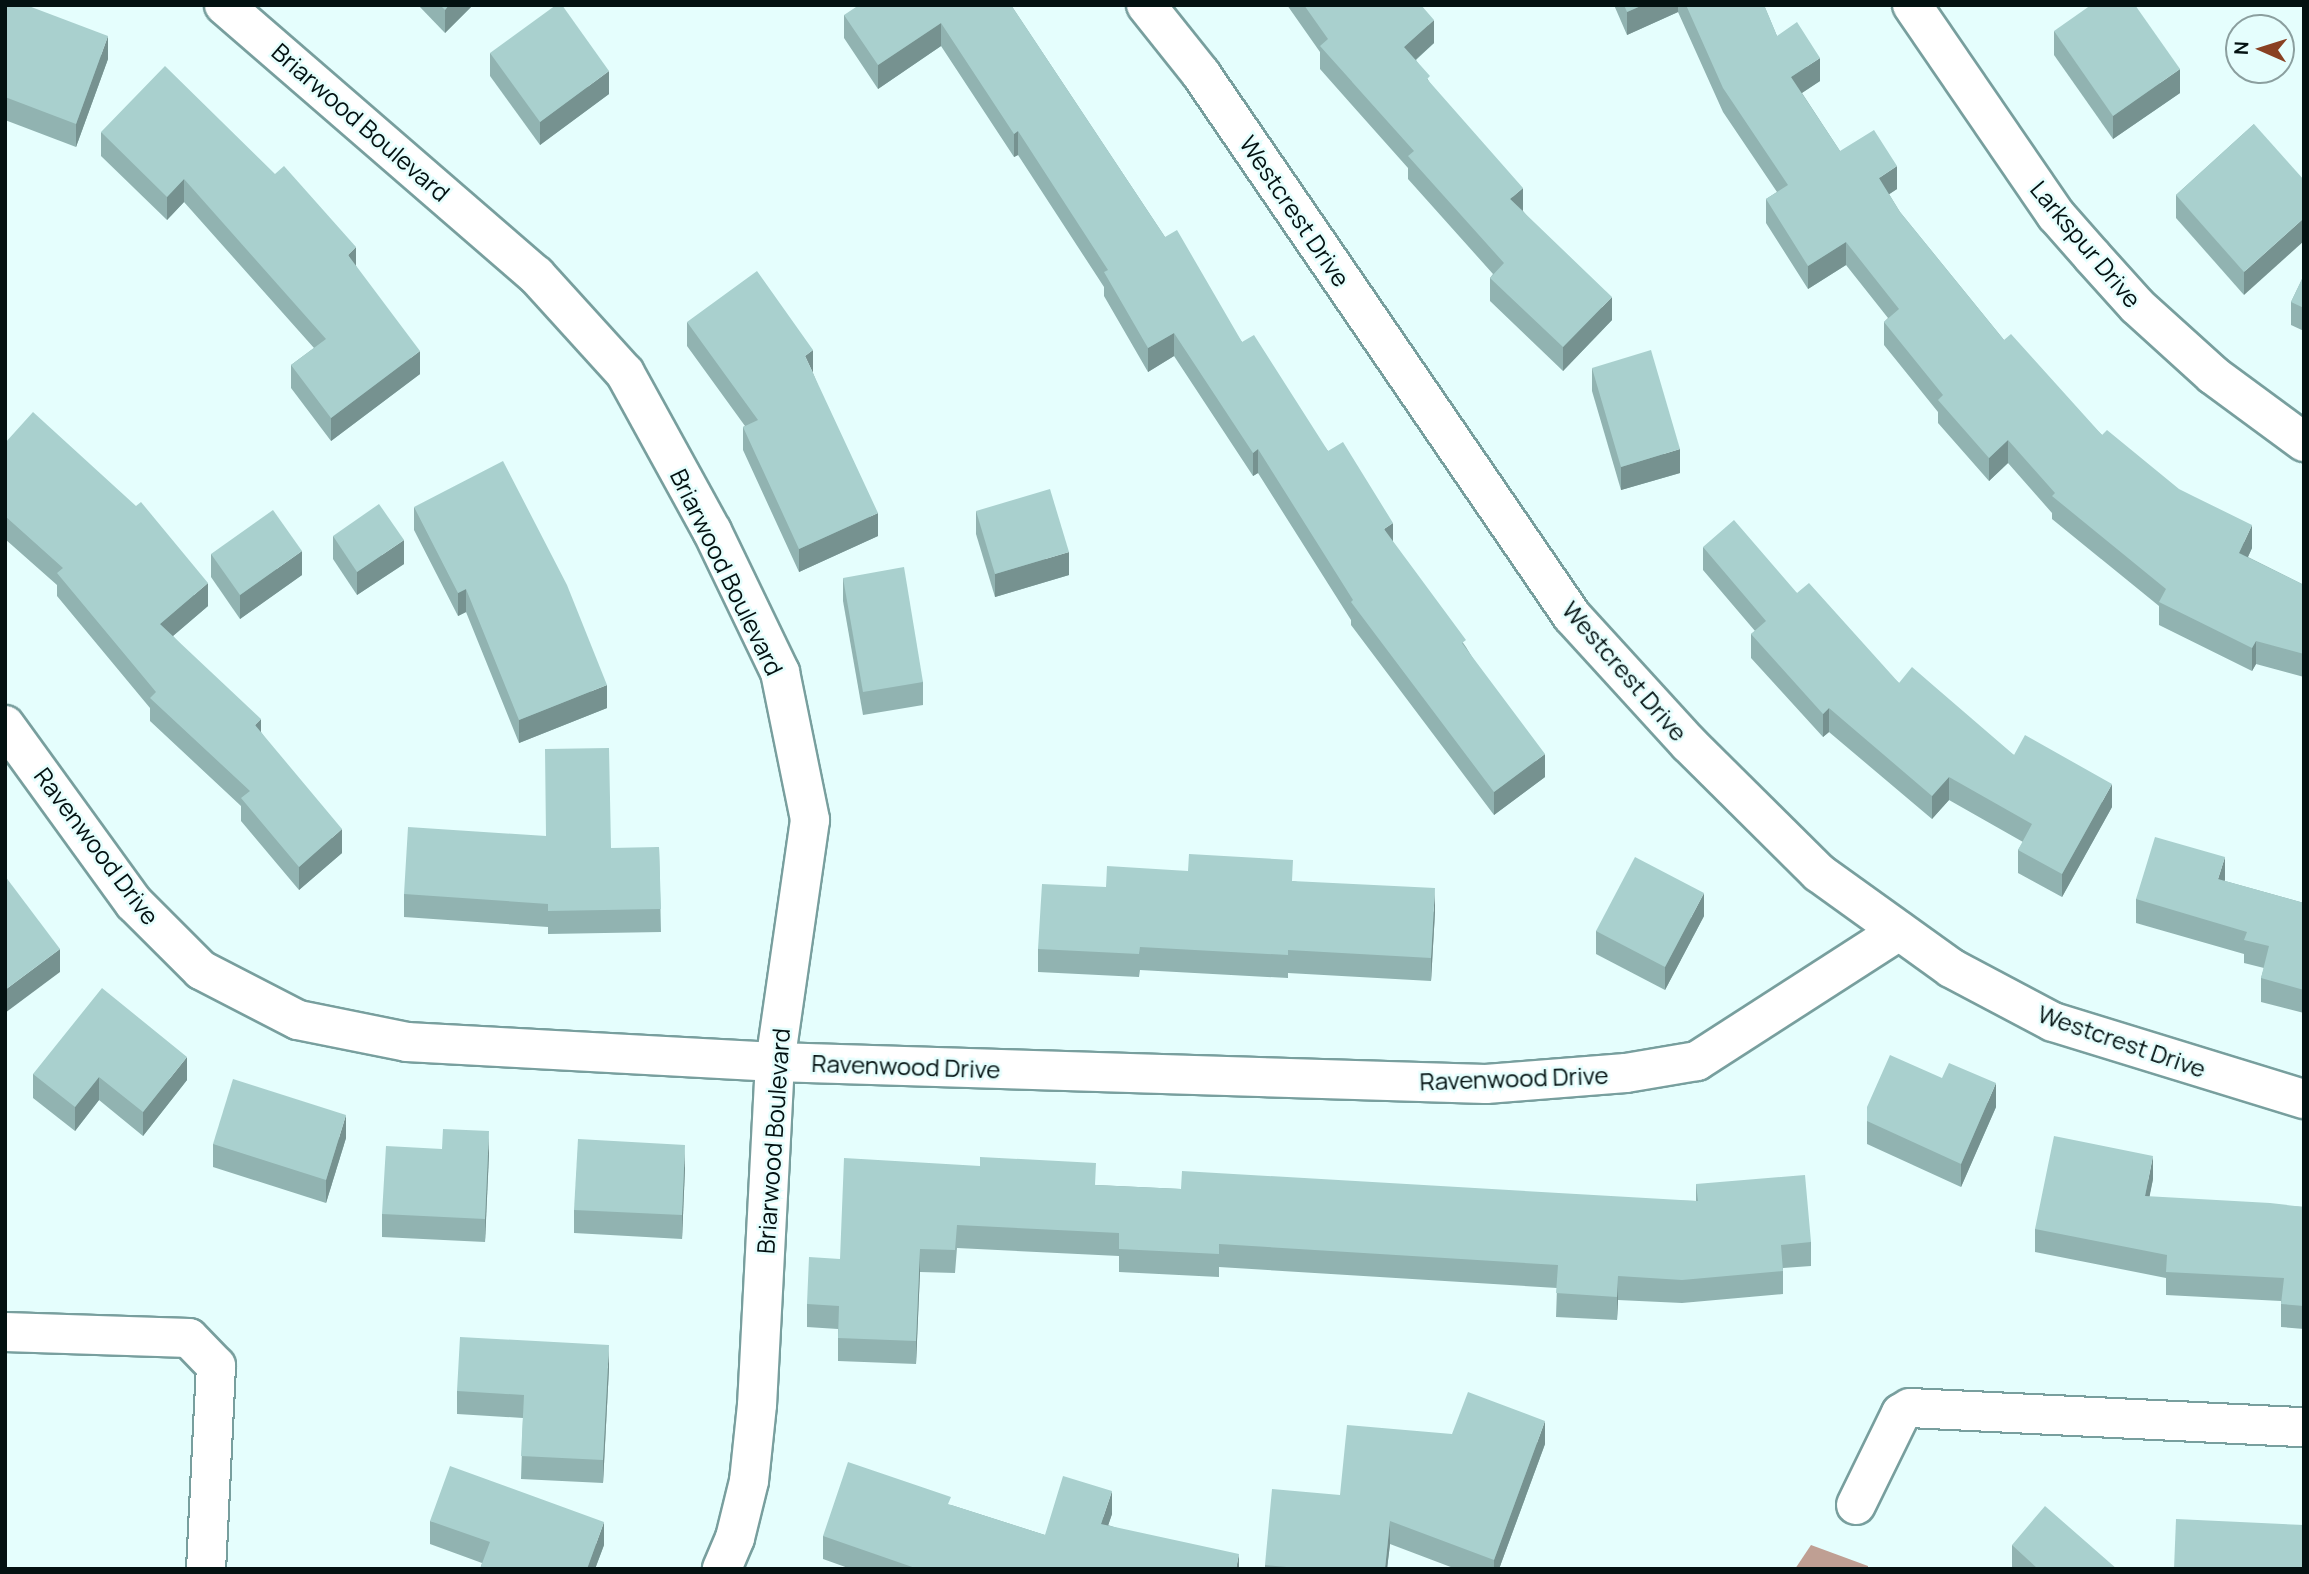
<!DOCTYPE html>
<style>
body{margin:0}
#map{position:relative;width:2309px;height:1574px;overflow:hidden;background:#e5fefd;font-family:Manrope,sans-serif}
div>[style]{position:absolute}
.water>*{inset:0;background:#bf9f93}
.roads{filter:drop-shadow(2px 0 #789f9e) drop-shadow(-2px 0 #789f9e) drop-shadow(0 2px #789f9e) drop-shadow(0 -2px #789f9e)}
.minor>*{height:38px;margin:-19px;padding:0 19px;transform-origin:19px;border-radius:19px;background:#fff}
.wall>*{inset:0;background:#91b3b1}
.shaded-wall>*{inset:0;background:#769290}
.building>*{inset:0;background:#a9d0ce}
span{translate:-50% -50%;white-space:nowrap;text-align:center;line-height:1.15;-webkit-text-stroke:5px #e5fefd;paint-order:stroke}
.street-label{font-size:24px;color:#031111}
.frame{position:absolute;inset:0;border:7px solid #031111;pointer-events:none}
.north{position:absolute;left:2225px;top:14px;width:70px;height:70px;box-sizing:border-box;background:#e5fefd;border:2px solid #8b9f9f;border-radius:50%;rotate:273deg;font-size:19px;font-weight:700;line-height:28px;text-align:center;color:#031111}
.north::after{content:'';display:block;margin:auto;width:24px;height:32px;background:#894123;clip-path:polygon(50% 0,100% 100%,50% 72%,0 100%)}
</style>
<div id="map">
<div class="water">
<i style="clip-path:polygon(1811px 1545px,1868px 1566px,1868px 1569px,1795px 1569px)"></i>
</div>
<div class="roads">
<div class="minor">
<i style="left:224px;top:5px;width:413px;rotate:40.9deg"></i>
<i style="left:536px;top:275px;width:132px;rotate:47.8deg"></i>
<i style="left:625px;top:373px;width:180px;rotate:61.2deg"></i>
<i style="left:712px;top:531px;width:157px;rotate:64.3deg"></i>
<i style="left:780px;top:672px;width:151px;rotate:78.5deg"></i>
<i style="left:810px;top:820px;width:245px;rotate:98.2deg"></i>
<i style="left:775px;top:1062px;width:343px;rotate:93deg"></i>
<i style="left:757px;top:1405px;width:76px;rotate:96deg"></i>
<i style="left:749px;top:1481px;width:59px;rotate:103.8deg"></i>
<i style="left:735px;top:1538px;width:34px;rotate:113deg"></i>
<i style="left:1146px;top:5px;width:88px;rotate:51.4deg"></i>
<i style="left:1201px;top:74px;width:657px;rotate:55.61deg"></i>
<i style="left:1572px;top:616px;width:173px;rotate:47.6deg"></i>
<i style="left:1689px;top:744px;width:183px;rotate:44.8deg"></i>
<i style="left:1819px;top:873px;width:163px;rotate:35.7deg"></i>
<i style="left:1951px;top:968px;width:115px;rotate:27.9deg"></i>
<i style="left:2053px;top:1022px;width:263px;rotate:17.1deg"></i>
<i style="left:1912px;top:5px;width:255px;rotate:55.6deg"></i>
<i style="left:2056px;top:215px;width:55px;rotate:48.7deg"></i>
<i style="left:2092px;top:256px;width:67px;rotate:48deg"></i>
<i style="left:2137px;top:306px;width:103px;rotate:42.2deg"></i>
<i style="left:2213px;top:375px;width:113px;rotate:36.4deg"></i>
<i style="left:5px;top:725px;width:220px;rotate:54.1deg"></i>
<i style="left:134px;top:903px;width:95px;rotate:45deg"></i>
<i style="left:201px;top:970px;width:109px;rotate:27.3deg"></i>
<i style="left:298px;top:1020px;width:111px;rotate:11.4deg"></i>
<i style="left:407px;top:1042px;width:369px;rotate:3.1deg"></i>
<i style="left:775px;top:1062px;width:711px;rotate:1.77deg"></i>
<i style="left:1486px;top:1084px;width:140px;rotate:-4.5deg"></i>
<i style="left:1626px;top:1073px;width:72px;rotate:-9.6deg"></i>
<i style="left:1697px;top:1061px;width:240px;rotate:-32.8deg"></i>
<i style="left:5px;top:1332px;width:184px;rotate:1.9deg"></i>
<i style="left:189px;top:1338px;width:39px;rotate:46deg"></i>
<i style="left:216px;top:1366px;width:203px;rotate:92.8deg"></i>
<i style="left:1856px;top:1505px;width:102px;rotate:-63.9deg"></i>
<i style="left:1901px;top:1413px;width:10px;rotate:-29deg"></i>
<i style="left:1910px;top:1408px;width:394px;rotate:2.8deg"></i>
</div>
</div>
<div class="wall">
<i style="clip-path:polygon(5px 5px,108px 59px,76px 147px,5px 120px)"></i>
<i style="clip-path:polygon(418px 5px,473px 5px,445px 33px)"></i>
<i style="clip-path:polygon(1011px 5px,1165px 237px,1242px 342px,1328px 451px,1393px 542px,1466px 647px,1545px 777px,1494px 815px,1351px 625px,1351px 620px,1258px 473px,1253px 476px,1174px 356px,1148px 372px,1104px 296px,1104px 287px,1018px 155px,1014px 157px,941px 46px,878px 89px,844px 38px,844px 15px)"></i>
<i style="clip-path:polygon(1287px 5px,1421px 5px,1434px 43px,1416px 60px,1430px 83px,1523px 211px,1612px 320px,1563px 371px,1490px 301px,1490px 278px,1493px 274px,1408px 179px,1408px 168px,1320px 69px,1320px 52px)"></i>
<i style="clip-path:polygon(1614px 5px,1764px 5px,1777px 36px,1820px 81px,1802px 93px,1840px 151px,1897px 189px,1889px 194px,1900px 212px,2004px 340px,2102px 435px,2252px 548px,2248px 557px,2304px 585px,2304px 677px,2256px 664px,2252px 671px,2159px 625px,2159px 606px,2052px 519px,2052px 513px,2008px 463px,1989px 481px,1938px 423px,1938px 412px,1884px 345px,1884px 322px,1888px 318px,1846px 265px,1808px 289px,1766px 223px,1766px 199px,1777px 192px,1723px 112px,1678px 12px,1627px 35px)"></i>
<i style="clip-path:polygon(2054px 31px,2180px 93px,2113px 139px,2054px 55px)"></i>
<i style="clip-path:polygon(490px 53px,609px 94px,540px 145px,490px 76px)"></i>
<i style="clip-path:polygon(2254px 124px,2244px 295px,2176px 218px,2176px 195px)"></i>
<i style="clip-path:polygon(101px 132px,356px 266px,420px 374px,331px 441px,291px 388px,291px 365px,314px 348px,184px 202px,167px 220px,101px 156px)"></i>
<i style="clip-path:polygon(2304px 275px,2304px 331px,2291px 325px,2291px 302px)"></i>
<i style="clip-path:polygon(687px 322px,813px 373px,878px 536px,799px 572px,743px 450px,743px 427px,745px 426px,687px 346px)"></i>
<i style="clip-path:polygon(1592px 368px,1680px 473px,1621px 490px,1592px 391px)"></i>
<i style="clip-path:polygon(5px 443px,208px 606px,173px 636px,261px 732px,342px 853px,299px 890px,241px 821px,241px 806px,150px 721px,150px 708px,57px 596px,57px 585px,5px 539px)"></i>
<i style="clip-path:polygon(414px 507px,607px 708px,519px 743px,466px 612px,458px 616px,414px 530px)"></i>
<i style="clip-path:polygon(976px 511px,1069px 575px,995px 597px,976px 534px)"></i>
<i style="clip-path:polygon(333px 536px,404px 564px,357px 595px,333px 559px)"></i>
<i style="clip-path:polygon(1703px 547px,1797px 593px,1899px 683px,2014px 755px,2112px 807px,2062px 897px,2018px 873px,2018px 850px,2023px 842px,1949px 800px,1932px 819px,1829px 732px,1823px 737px,1751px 658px,1751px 634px,1755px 631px,1703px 570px)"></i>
<i style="clip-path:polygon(211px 554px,302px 575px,240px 619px,211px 577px)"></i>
<i style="clip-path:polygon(843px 578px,923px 682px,923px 705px,863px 715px,843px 601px)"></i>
<i style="clip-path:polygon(659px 847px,661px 932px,548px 934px,548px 927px,404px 917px,404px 894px)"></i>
<i style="clip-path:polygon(1293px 881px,1435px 912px,1431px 981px,1288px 973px,1288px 978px,1140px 970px,1139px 977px,1038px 972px,1038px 949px,1106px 887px)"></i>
<i style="clip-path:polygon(2225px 881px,2304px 903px,2304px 1013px,2261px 1002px,2261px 978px,2264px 968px,2244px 963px,2244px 954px,2136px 923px,2136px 899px)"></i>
<i style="clip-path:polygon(1704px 916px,1665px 990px,1596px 954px,1596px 931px)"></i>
<i style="clip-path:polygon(33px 1074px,187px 1080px,143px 1136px,99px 1100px,75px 1131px,33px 1098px)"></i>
<i style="clip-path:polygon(1942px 1078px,1996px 1107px,1961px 1187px,1867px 1144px,1867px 1121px)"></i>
<i style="clip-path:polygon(346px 1138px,326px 1203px,213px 1167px,213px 1144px)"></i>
<i style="clip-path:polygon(489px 1154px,485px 1242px,382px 1237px,382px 1214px)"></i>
<i style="clip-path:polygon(980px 1166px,1096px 1185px,1181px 1189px,1696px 1201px,1696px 1184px,1811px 1242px,1811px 1266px,1783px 1268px,1783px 1294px,1682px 1303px,1618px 1300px,1617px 1320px,1556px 1317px,1557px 1288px,1219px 1267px,1219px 1277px,1119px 1272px,1119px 1256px,957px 1248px,955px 1273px,920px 1272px,916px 1364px,838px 1361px,838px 1329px,807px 1327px,807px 1304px,840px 1259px)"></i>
<i style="clip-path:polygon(685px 1168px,682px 1239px,574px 1233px,574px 1210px)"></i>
<i style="clip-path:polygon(2153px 1179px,2149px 1197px,2304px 1207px,2304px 1329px,2281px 1327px,2281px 1301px,2166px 1295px,2166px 1278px,2035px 1252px,2035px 1229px)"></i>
<i style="clip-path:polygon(609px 1368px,603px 1483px,521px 1479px,523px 1418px,457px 1414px,457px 1391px)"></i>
<i style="clip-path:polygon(1452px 1434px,1545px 1444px,1499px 1569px,1456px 1569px,1390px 1544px,1387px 1569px,1265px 1569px,1265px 1565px,1340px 1495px)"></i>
<i style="clip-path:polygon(951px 1505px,1045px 1535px,1112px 1514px,1108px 1525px,1239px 1569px,851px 1569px,823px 1559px,823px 1536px)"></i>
<i style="clip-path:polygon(430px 1521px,604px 1545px,595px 1569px,480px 1569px,482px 1563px,430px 1544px)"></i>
<i style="clip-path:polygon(2012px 1545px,2117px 1569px,2012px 1569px)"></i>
</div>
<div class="shaded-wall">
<i style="clip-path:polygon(449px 5px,473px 5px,445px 33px,445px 10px)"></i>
<i style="clip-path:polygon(1643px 5px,1678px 5px,1678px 12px,1627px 35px,1627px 12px)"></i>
<i style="clip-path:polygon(1434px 20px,1434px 43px,1404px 70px,1404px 47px)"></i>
<i style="clip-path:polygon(941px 23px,941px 46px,878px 89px,878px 65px)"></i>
<i style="clip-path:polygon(108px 36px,108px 59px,76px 147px,76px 124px)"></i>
<i style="clip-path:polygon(1820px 58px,1820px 81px,1791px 100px,1791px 77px)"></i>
<i style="clip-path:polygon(2180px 69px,2180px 93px,2113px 139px,2113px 116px)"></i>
<i style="clip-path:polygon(609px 71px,609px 94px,540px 145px,540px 122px)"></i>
<i style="clip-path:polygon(1018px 131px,1018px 155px,1014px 157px,1014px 134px)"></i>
<i style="clip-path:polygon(1897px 166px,1897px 189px,1879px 201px,1879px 178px)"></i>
<i style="clip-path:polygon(184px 179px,184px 202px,167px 220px,167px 197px)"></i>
<i style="clip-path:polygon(1523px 188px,1523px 211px,1510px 199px)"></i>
<i style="clip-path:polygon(2304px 218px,2304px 241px,2244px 295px,2244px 272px)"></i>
<i style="clip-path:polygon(1846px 242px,1846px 265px,1808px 289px,1808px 266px)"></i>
<i style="clip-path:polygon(356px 247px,356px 270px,348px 255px)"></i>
<i style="clip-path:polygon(1612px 297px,1612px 320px,1563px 371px,1563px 347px)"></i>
<i style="clip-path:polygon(1174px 333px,1174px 356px,1148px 372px,1148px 348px)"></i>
<i style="clip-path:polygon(813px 350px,813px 373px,805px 356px)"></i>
<i style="clip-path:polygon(420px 351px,420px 374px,331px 441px,331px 418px)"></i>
<i style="clip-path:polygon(2008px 440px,2008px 463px,1989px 481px,1989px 458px)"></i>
<i style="clip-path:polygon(1258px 449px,1258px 473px,1253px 476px,1253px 453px)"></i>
<i style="clip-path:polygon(1680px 449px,1680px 473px,1621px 490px,1621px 467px)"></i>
<i style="clip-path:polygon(878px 513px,878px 536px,799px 572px,799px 549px)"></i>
<i style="clip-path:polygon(1393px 523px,1393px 546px,1384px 529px)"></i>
<i style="clip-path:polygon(2252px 525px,2252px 548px,2239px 576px,2239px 553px)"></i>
<i style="clip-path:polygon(404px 540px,404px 564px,357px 595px,357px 572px)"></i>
<i style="clip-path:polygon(302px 551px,302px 575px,240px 619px,240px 595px)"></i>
<i style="clip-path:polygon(1069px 552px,1069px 575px,995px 597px,995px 574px)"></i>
<i style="clip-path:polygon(208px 583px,208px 606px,160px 647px,160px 624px)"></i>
<i style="clip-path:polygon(466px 589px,466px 612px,458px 616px,458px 593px)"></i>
<i style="clip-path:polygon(2256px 641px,2256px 664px,2252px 671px,2252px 648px)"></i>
<i style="clip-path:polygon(607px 685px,607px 708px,519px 743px,519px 720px)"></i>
<i style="clip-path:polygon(1829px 708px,1829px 732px,1823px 737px,1823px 714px)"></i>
<i style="clip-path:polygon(261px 719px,261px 742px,255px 725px)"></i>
<i style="clip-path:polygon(1545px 754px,1545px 777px,1494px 815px,1494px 792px)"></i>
<i style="clip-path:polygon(1949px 777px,1949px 800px,1932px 819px,1932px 796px)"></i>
<i style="clip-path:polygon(2112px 784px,2112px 807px,2062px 897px,2062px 874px)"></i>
<i style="clip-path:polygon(342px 829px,342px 853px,299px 890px,299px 867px)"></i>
<i style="clip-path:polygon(2225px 857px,2225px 880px,2218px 903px,2218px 879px)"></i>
<i style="clip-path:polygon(1435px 888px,1435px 912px,1431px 981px,1431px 958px)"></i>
<i style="clip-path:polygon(1704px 893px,1704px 916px,1665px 990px,1665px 967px)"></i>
<i style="clip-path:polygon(60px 949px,60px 972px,5px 1013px,5px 990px)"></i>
<i style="clip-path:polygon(187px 1057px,187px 1080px,143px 1136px,143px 1112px)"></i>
<i style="clip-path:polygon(99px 1077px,99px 1100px,75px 1131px,75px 1107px)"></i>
<i style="clip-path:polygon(1996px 1083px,1996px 1107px,1961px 1187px,1961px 1164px)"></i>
<i style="clip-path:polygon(346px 1115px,346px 1138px,326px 1203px,326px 1180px)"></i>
<i style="clip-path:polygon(489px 1131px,489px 1154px,485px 1242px,485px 1219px)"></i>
<i style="clip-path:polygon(685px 1145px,685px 1168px,682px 1239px,682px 1215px)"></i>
<i style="clip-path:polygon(2153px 1156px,2153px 1179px,2145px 1220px,2145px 1196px)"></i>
<i style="clip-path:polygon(920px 1249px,920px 1272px,916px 1364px,916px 1341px)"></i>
<i style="clip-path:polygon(1618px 1276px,1618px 1300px,1617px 1320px,1617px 1297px)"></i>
<i style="clip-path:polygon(609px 1345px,609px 1368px,603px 1483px,603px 1460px)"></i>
<i style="clip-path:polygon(1545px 1421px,1545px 1444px,1499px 1569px,1494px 1569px,1494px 1560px)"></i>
<i style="clip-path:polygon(1112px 1491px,1112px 1514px,1101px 1547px,1101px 1524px)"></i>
<i style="clip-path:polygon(1390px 1521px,1390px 1544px,1387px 1569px,1385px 1569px)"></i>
<i style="clip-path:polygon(604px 1522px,604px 1545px,595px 1569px,587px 1569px)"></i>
<i style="clip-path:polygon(1239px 1554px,1239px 1569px,1236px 1569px)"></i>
</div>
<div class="building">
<i style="clip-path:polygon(5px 5px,26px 5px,108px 36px,76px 124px,5px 97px)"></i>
<i style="clip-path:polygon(440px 5px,449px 5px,445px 10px)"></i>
<i style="clip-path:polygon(556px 5px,562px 5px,609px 71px,540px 122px,490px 53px)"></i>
<i style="clip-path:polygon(859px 5px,1011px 5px,1165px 237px,1177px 230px,1242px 342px,1254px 335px,1328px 451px,1343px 442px,1393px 523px,1384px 529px,1466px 640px,1462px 643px,1545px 754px,1494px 792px,1351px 602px,1353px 600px,1258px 449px,1253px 453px,1174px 333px,1148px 348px,1104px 272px,1108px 270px,1018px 131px,1014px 134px,941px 23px,878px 65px,844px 15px)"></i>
<i style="clip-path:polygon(1304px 5px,1421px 5px,1434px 20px,1404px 47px,1430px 76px,1427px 79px,1523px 188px,1510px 199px,1612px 297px,1563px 347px,1490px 278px,1504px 263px,1408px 156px,1414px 151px,1320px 46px,1328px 39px)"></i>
<i style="clip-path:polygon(1624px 5px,1643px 5px,1627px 12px)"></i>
<i style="clip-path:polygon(1686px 5px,1764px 5px,1777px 36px,1797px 22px,1820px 58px,1791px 77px,1840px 151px,1874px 130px,1897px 166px,1879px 178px,1900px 212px,2004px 340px,2011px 334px,2102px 435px,2107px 430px,2179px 489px,2252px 525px,2239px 553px,2304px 585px,2304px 654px,2256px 641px,2252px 648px,2159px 602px,2166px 589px,2052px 496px,2055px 493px,2008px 440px,1989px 458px,1938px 400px,1943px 395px,1884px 322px,1899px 309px,1846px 242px,1808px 266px,1766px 199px,1788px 185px,1723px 88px)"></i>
<i style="clip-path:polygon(2091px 5px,2135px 5px,2180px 69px,2113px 116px,2054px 31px)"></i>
<i style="clip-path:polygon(165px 66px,275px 174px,284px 166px,356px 247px,348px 255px,420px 351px,331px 418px,291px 365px,326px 339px,184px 179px,167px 197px,101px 132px)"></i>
<i style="clip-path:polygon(2254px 124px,2304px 180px,2304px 218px,2244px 272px,2176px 195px)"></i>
<i style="clip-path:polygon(757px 271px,813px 350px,805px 356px,878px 513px,799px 549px,743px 427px,758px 420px,687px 322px)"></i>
<i style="clip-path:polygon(2304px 275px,2304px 308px,2291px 302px)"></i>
<i style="clip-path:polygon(1651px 350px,1680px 449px,1621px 467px,1592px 368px)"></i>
<i style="clip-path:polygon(33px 412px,136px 506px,141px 502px,208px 583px,160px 624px,261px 719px,255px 725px,342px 829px,299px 867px,241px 798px,250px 791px,150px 698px,156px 692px,57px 573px,63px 568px,5px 516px,5px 443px)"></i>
<i style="clip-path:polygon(503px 461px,567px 585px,607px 685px,519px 720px,466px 589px,458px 593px,414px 507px)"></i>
<i style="clip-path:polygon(1050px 489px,1069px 552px,995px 574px,976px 511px)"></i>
<i style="clip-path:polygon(379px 504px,404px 540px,357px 572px,333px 536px)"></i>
<i style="clip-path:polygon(273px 510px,302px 551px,240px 595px,211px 554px)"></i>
<i style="clip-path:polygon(1734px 520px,1797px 593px,1809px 583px,1899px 683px,1912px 667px,2014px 755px,2025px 735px,2112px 784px,2062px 874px,2018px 850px,2032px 824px,1949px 777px,1932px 796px,1829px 708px,1823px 714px,1751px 634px,1766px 621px,1703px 547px)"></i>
<i style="clip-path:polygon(904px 567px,923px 682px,863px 692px,843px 578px)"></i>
<i style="clip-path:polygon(609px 748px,611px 848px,659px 847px,661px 909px,548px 911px,548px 904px,404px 894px,408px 827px,546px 836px,545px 749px)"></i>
<i style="clip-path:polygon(2155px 837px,2225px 857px,2218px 879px,2304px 903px,2304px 990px,2261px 978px,2269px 946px,2244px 940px,2247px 932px,2136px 899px)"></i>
<i style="clip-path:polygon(1189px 854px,1293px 860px,1292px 881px,1435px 888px,1431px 958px,1288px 950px,1288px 955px,1140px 947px,1139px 954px,1038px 949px,1042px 884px,1106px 887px,1107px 866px,1188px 871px)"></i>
<i style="clip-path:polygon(1635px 857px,1704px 893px,1665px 967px,1596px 931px)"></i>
<i style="clip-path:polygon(5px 876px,60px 949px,5px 990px)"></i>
<i style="clip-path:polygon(102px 988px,187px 1057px,143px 1112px,99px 1077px,75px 1107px,33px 1074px)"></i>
<i style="clip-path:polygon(1890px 1055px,1942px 1078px,1949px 1063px,1996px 1083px,1961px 1164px,1867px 1121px,1867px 1107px)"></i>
<i style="clip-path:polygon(233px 1079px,346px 1115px,326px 1180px,213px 1144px)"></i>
<i style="clip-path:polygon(443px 1129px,489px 1131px,485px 1219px,382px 1214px,386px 1146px,442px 1149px)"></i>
<i style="clip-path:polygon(2054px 1136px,2153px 1156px,2145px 1196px,2270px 1203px,2304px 1207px,2304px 1306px,2281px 1304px,2284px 1278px,2166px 1272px,2167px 1255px,2035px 1229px)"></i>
<i style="clip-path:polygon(578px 1139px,685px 1145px,682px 1215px,574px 1210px)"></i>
<i style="clip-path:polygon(980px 1157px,1096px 1163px,1095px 1185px,1181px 1189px,1182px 1171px,1698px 1201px,1696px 1184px,1805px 1175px,1811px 1242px,1781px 1245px,1783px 1271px,1682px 1280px,1618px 1276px,1617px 1297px,1556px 1293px,1558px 1265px,1219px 1244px,1219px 1254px,1119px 1249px,1119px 1233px,957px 1225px,955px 1250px,920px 1249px,916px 1341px,838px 1338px,839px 1306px,807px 1304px,809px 1257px,840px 1259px,844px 1158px,980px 1166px)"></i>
<i style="clip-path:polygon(460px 1337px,609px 1345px,603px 1460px,521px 1456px,524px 1395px,457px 1391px)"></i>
<i style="clip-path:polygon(1468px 1392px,1545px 1421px,1494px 1560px,1390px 1521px,1385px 1569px,1309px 1569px,1265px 1565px,1272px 1489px,1340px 1495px,1347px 1425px,1452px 1434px)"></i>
<i style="clip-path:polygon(848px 1462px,951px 1497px,948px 1504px,1045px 1535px,1063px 1476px,1112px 1491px,1101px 1524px,1239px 1554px,1236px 1569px,918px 1569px,823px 1536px)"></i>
<i style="clip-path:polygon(450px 1466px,604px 1522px,587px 1569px,480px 1569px,490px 1542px,430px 1521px)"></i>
<i style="clip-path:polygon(2045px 1506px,2117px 1569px,2037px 1569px,2037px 1568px,2012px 1545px)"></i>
<i style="clip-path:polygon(2176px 1519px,2304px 1525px,2304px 1569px,2174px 1569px)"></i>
</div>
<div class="street-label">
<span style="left:361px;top:122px;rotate:41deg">Briarwood Boulevard</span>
<span style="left:1295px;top:211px;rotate:56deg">Westcrest Drive</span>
<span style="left:2086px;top:244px;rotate:50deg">Larkspur Drive</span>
<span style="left:727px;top:572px;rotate:64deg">Briarwood Boulevard</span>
<span style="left:1625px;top:671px;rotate:49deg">Westcrest Drive</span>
<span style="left:97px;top:846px;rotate:53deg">Ravenwood Drive</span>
<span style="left:2122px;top:1041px;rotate:19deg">Westcrest Drive</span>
<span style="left:906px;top:1066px;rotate:2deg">Ravenwood Drive</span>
<span style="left:1514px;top:1078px;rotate:-2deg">Ravenwood Drive</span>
<span style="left:773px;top:1141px;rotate:-86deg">Briarwood Boulevard</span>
</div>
<div class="frame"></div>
<div class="north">N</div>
</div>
